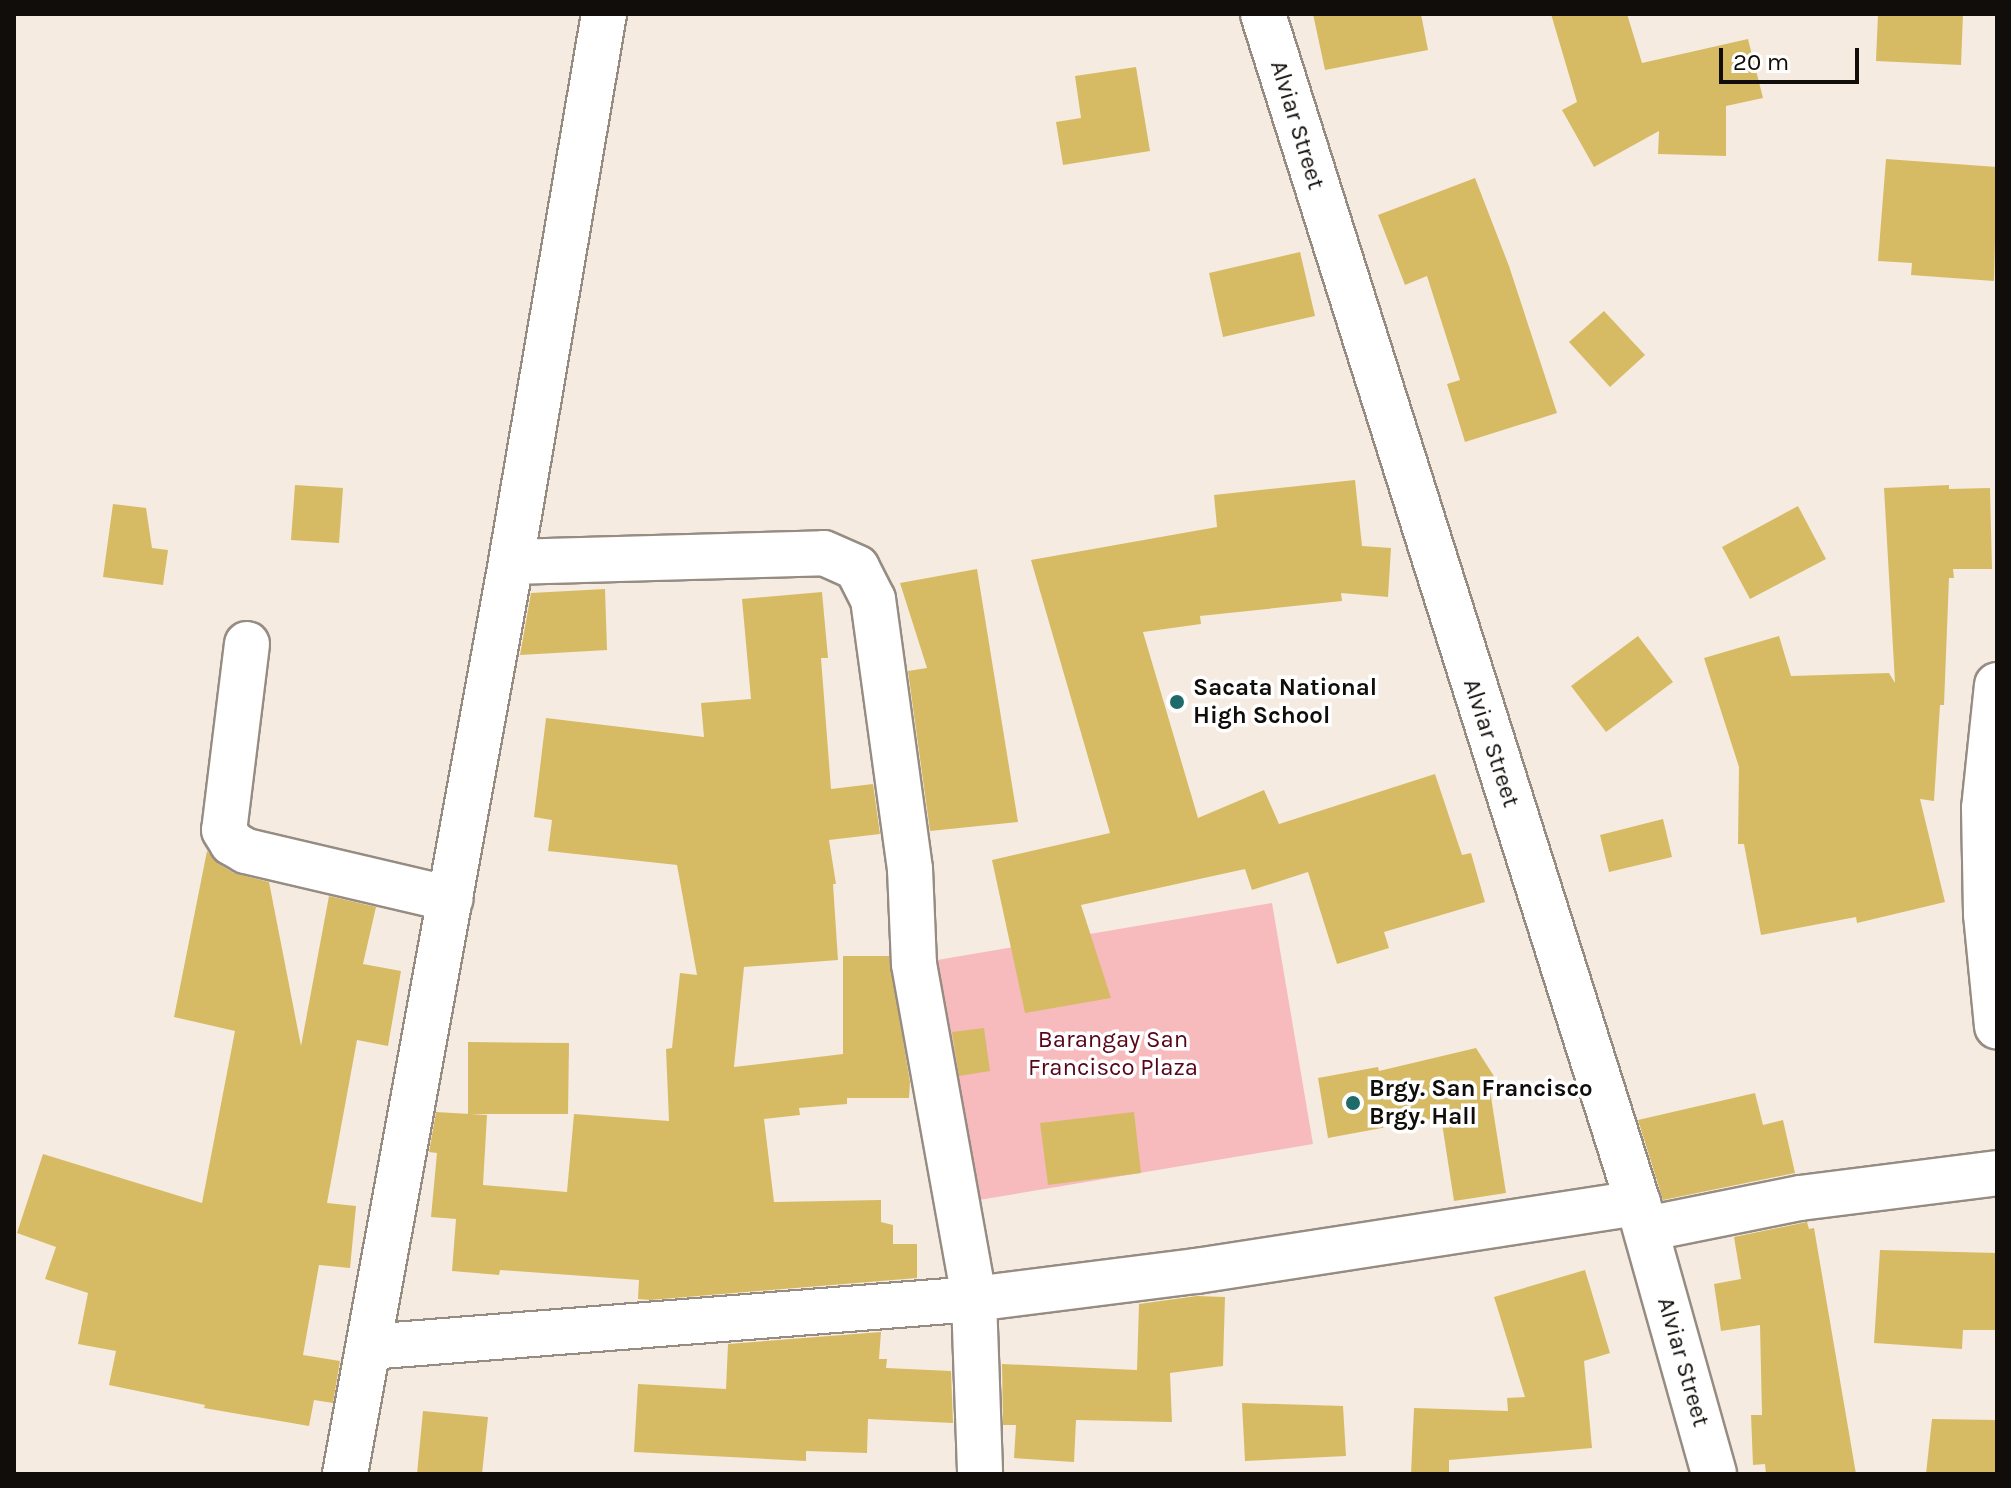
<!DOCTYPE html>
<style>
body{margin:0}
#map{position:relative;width:2011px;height:1488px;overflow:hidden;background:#f6ebe0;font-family:Karla,sans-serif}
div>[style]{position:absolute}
.green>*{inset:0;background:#f7bbbe}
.building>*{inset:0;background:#d7bb64}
.roads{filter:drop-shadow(2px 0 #968c82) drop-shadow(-2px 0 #968c82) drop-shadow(0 2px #968c82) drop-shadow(0 -2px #968c82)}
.minor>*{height:44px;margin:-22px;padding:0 22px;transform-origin:22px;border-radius:22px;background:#fff}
.dots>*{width:22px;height:22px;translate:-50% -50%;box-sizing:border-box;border:4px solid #fff;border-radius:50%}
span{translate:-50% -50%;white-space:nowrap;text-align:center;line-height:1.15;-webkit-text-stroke:7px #fff;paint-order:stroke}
.street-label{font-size:24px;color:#110d0a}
.poi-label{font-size:24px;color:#110d0a;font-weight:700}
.left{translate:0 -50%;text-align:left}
.park-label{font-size:24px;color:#580519}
.frame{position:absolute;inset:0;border:16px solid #110d0a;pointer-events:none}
.scale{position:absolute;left:1719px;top:48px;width:140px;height:36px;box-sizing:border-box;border:4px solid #110d0a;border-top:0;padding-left:10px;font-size:24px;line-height:28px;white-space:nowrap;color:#110d0a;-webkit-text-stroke:6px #fff;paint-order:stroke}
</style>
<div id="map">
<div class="green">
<i style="clip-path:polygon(1272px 903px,1313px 1144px,955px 1204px,914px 964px)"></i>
</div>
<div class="building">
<i style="clip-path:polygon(1313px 14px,1421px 14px,1428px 50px,1325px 70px)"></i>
<i style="clip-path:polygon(1551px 14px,1627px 14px,1642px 63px,1748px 39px,1763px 98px,1726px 106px,1726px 156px,1658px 154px,1659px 131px,1594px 167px,1562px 110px,1577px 102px)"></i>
<i style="clip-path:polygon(1878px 14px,1963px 14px,1961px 65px,1876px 61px)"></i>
<i style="clip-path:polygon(1136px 67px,1150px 151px,1063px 165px,1056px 122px,1081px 118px,1075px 76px)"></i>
<i style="clip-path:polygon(1886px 159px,1997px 167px,1994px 281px,1911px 275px,1912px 263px,1878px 261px)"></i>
<i style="clip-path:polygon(1475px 178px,1509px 266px,1557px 413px,1465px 442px,1447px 384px,1460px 380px,1427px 276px,1405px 285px,1378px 215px)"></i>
<i style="clip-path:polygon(1300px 252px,1315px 316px,1223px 337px,1209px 273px)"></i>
<i style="clip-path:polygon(1604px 311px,1645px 355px,1610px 387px,1569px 342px)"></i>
<i style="clip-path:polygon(1355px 480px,1362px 546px,1391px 548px,1388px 597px,1341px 593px,1342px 601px,1200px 616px,1201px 624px,1143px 632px,1198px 818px,1264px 790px,1279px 824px,1435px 774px,1462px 855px,1471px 853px,1485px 902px,1384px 932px,1389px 948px,1337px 964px,1308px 872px,1252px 890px,1245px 869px,1081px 905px,1111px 998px,1025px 1013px,992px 860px,1110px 833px,1031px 560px,1217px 527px,1214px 495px)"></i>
<i style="clip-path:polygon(295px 485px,343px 488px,339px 543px,291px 540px)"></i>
<i style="clip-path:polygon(1949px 485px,1949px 489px,1990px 488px,1992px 569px,1953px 569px,1954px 578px,1949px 578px,1944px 705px,1940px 705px,1934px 801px,1920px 799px,1945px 902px,1857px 923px,1856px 917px,1761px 935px,1744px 844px,1738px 844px,1739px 767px,1704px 658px,1779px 636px,1791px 676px,1889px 673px,1895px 683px,1884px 488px)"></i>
<i style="clip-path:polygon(113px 504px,146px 508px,152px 548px,168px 550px,163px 585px,103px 577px)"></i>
<i style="clip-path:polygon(1798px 506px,1826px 559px,1750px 599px,1722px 547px)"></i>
<i style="clip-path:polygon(977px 569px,1018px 822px,930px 831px,908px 671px,927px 668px,900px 583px)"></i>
<i style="clip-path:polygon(605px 589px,607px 650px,520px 655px,531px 593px)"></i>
<i style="clip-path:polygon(822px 592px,828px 658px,821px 658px,831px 789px,873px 784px,880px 834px,829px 840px,836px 884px,833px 884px,838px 960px,744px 967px,734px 1067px,843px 1054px,843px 956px,889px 956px,910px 1082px,909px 1098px,847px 1098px,847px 1104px,799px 1108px,800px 1115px,764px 1119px,774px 1202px,881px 1200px,881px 1222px,893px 1225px,893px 1244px,917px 1244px,917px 1278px,650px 1300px,638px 1299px,639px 1280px,500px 1270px,499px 1275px,452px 1271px,456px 1219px,431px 1217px,437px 1153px,429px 1152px,436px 1112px,487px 1115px,483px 1185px,567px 1192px,574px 1114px,669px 1121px,666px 1049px,672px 1048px,680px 973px,697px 975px,677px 865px,548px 851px,552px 820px,534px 817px,546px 718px,704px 737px,701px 703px,751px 699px,742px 599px)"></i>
<i style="clip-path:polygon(1638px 636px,1673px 682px,1606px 732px,1571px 686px)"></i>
<i style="clip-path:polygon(1663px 819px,1672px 857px,1609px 872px,1600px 835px)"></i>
<i style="clip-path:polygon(207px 851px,219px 864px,234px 873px,269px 882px,301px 1046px,329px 896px,376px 907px,363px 964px,401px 971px,388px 1046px,357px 1040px,327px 1203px,356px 1206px,350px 1268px,319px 1265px,303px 1355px,340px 1361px,333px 1403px,314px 1400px,309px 1426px,204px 1408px,205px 1405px,109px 1385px,116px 1351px,78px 1344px,88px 1293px,45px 1279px,56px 1247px,17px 1233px,43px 1154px,202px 1203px,235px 1031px,174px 1017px)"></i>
<i style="clip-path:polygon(984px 1028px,990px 1071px,959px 1076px,952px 1032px)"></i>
<i style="clip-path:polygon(468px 1042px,569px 1043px,568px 1114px,468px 1114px)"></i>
<i style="clip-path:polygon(1476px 1048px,1497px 1081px,1489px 1084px,1506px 1193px,1454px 1201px,1441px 1117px,1328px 1138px,1318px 1078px,1378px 1067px,1379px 1071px)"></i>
<i style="clip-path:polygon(1755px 1093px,1763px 1125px,1783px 1120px,1795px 1173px,1663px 1200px,1638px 1120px)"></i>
<i style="clip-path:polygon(1134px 1112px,1141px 1173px,1048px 1185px,1040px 1123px)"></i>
<i style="clip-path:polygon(1807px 1222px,1809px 1229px,1814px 1228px,1856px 1474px,1766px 1474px,1765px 1464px,1753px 1465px,1751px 1415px,1762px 1415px,1760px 1325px,1721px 1331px,1714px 1284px,1741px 1279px,1734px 1237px)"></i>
<i style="clip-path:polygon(1880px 1250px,1997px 1253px,1997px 1330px,1963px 1330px,1962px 1349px,1874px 1343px)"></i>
<i style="clip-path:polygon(1585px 1270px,1610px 1353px,1584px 1361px,1592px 1448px,1449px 1460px,1449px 1474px,1411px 1474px,1414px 1408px,1508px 1411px,1507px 1398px,1525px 1397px,1494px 1297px)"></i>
<i style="clip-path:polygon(1197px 1296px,1225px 1297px,1223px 1366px,1170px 1373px,1172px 1422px,1076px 1420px,1074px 1462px,1014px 1458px,1016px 1425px,1003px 1425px,1002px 1364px,1137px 1370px,1139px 1304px)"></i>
<i style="clip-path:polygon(881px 1332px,879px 1359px,887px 1359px,886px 1368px,951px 1371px,953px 1423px,868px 1419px,867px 1453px,806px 1451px,806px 1461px,634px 1452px,638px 1384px,726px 1389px,728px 1344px)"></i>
<i style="clip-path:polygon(1242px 1403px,1343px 1406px,1346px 1456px,1245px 1461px)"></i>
<i style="clip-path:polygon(423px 1411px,488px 1417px,482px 1474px,417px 1474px)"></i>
<i style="clip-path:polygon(1932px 1419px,1997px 1420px,1997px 1474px,1926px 1474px)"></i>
</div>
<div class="roads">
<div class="minor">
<i style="left:1263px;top:14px;width:1247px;rotate:72.5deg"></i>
<i style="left:1638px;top:1203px;width:281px;rotate:74.3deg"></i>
<i style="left:511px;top:562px;width:313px;rotate:-1.6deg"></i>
<i style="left:824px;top:553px;width:36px;rotate:24deg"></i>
<i style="left:857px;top:568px;width:35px;rotate:63deg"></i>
<i style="left:873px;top:599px;width:273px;rotate:82.2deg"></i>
<i style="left:910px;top:869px;width:95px;rotate:87.6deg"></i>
<i style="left:914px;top:964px;width:340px;rotate:79.8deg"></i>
<i style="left:974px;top:1299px;width:175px;rotate:88deg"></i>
<i style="left:247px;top:644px;width:187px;rotate:97deg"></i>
<i style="left:224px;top:830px;width:15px;rotate:58deg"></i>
<i style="left:232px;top:843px;width:16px;rotate:30deg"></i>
<i style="left:246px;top:851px;width:210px;rotate:13.2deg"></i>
<i style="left:1997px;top:685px;width:124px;rotate:96deg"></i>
<i style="left:1984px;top:808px;width:106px;rotate:88.9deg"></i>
<i style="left:1986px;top:914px;width:113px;rotate:84.4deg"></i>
<i style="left:1646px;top:1229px;width:157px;rotate:-11.4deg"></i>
<i style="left:1800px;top:1198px;width:199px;rotate:-7.2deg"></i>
<i style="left:369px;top:1347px;width:607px;rotate:-4.54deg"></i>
<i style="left:974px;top:1299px;width:225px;rotate:-7.2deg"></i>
<i style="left:1197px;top:1271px;width:446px;rotate:-8.8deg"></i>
<i style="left:345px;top:1474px;width:927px;rotate:-79.68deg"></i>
<i style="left:511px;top:562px;width:556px;rotate:-80.37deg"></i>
</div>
</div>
<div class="dots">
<i style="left:1177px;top:702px;background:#1f6b6a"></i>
<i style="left:1353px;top:1103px;background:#1f6b6a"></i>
</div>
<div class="street-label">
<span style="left:1297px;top:125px;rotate:73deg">Alviar Street</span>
<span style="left:1491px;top:743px;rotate:72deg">Alviar Street</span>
<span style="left:1683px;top:1362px;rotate:74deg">Alviar Street</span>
</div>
<div class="poi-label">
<span class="left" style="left:1193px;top:702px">Sacata National<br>High School</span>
<span class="left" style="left:1369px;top:1103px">Brgy. San Francisco<br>Brgy. Hall</span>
</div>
<div class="park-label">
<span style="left:1113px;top:1054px">Barangay San<br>Francisco Plaza</span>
</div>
<div class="frame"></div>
<div class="scale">20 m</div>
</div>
